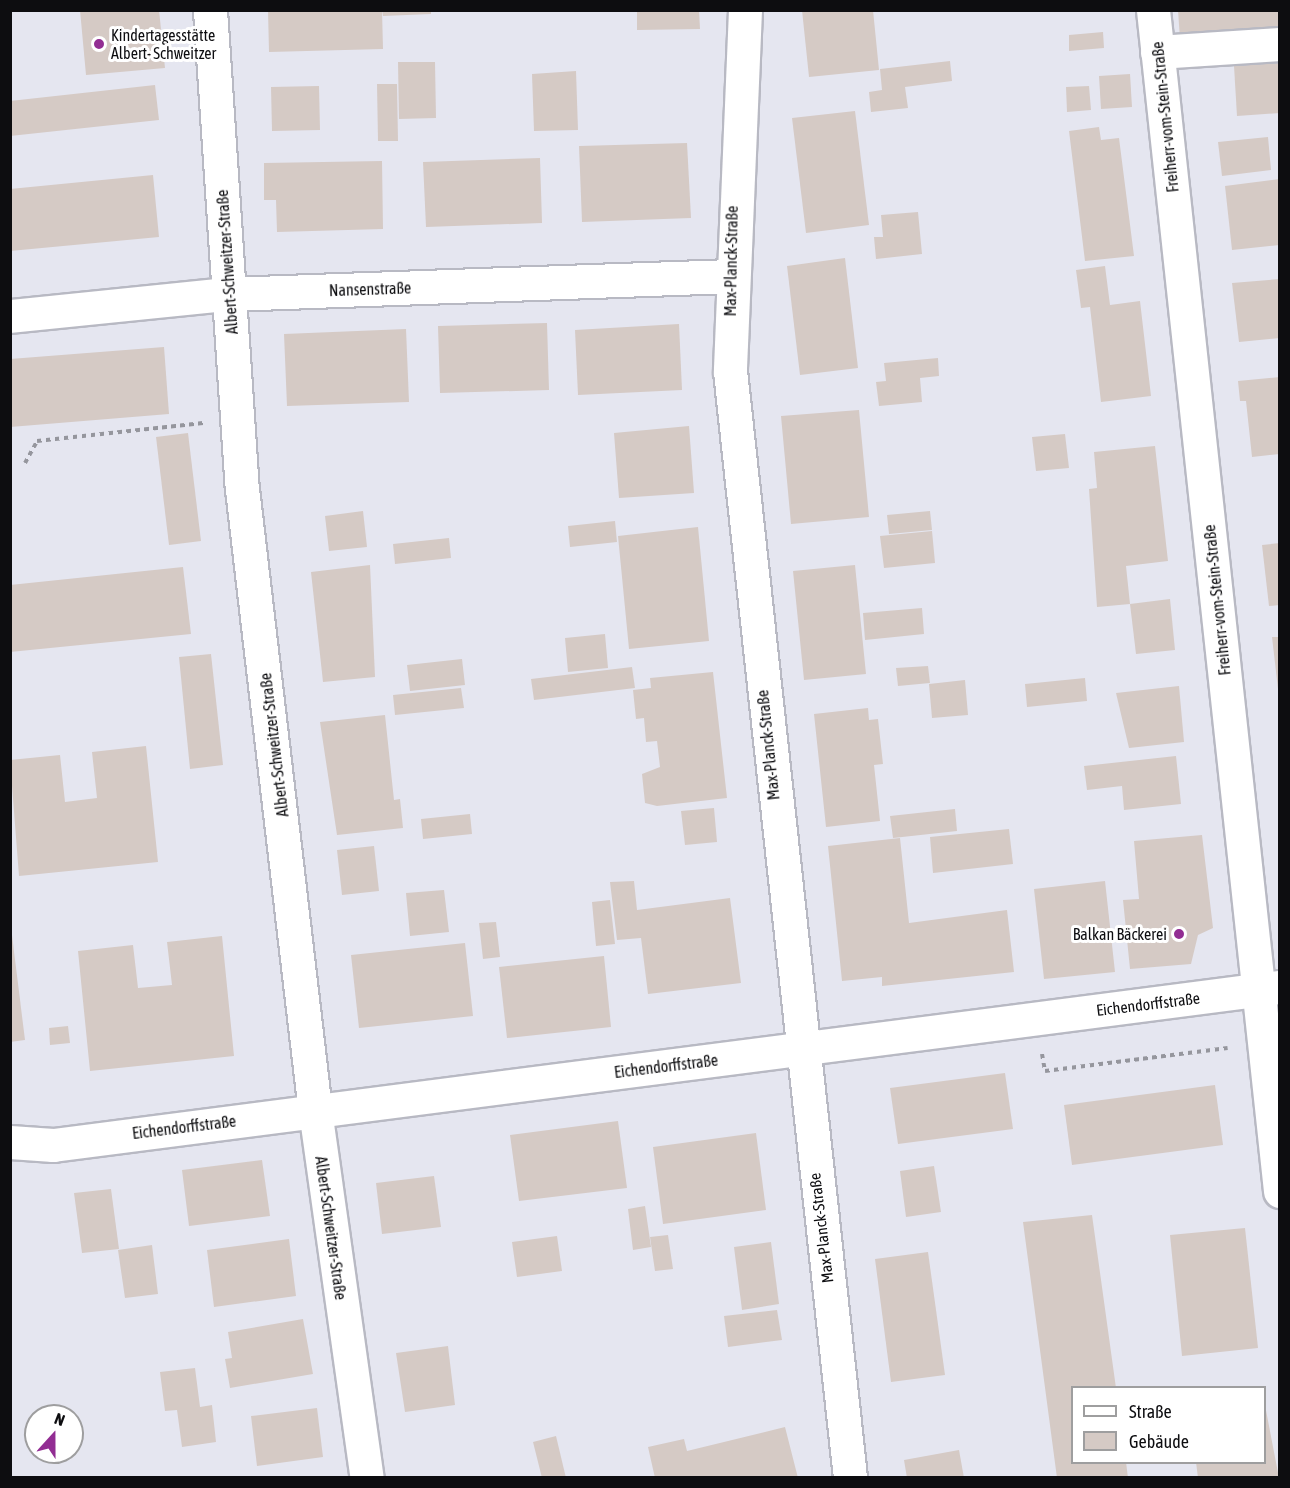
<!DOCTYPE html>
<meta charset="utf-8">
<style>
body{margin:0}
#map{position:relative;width:1290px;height:1488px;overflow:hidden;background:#e5e6f0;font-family:"Asap Condensed",sans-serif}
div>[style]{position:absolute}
.building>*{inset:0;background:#d5cac5}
.path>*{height:4px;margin-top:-2px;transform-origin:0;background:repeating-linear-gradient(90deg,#95969d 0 4.5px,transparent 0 9px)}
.roads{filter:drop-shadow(2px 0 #b8b9c3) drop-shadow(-2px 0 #b8b9c3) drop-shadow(0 2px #b8b9c3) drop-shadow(0 -2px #b8b9c3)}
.street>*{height:33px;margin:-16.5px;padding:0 16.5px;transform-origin:16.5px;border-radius:16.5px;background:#fff}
.dots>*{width:16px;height:16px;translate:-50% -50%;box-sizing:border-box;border:3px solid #fff;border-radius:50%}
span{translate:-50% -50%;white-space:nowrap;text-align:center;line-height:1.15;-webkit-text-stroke:6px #fff;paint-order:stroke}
.poi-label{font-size:16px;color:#0d0d10}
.left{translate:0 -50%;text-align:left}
.right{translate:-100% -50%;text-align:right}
.street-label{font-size:16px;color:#0d0d10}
.frame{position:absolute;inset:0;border:12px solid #0d0d10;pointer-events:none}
.legend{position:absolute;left:1071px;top:1386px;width:195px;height:78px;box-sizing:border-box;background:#fff;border:2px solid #9e9e9f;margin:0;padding:8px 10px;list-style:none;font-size:18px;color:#0d0d10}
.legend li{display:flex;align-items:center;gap:12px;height:30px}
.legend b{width:30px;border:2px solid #9e9e9f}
.north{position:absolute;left:24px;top:1404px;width:60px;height:60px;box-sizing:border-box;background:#fff;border:2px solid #9e9e9f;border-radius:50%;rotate:21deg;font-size:16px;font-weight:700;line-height:24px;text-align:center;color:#0d0d10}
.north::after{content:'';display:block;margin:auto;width:21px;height:27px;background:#922d93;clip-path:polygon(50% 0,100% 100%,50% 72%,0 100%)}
</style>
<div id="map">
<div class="building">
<i style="clip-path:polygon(80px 10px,159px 10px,165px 68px,86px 75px)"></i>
<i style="clip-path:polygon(268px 10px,382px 10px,383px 49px,269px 52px)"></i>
<i style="clip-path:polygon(382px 10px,431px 10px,431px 14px,383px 16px)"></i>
<i style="clip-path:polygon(637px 10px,699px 10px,700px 29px,637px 30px)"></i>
<i style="clip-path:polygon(802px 10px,873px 10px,879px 70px,809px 77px)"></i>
<i style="clip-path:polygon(1178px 10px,1280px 10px,1280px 32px,1180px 39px)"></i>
<i style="clip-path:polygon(1103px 32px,1104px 48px,1069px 51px,1069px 35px)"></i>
<i style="clip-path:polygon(950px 61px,952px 81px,905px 87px,908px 108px,871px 112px,869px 92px,882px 90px,880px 69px)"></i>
<i style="clip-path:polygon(398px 62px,435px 62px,436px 118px,399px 119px)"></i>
<i style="clip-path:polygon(1280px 63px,1280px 113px,1237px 116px,1234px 66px)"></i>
<i style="clip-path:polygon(576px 71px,578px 130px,534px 131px,532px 74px)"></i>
<i style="clip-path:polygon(1130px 74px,1132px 107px,1101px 109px,1099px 76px)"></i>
<i style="clip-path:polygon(377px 84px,397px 84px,398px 141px,378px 141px)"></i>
<i style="clip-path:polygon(155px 85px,159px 120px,10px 136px,10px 101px)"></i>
<i style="clip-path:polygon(319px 86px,320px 130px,272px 131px,271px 87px)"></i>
<i style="clip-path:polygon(1089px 86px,1091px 110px,1067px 112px,1066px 87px)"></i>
<i style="clip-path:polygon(855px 111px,869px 225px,806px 233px,792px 118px)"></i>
<i style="clip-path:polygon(1099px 127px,1101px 140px,1119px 138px,1134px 256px,1085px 261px,1069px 131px)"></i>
<i style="clip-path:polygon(1268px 137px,1271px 170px,1222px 176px,1218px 142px)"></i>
<i style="clip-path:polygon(687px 143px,691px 218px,582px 222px,579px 146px)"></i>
<i style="clip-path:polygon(540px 158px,542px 223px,426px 227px,423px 162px)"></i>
<i style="clip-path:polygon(382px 161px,383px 229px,277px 232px,276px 200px,264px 200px,264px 163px)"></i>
<i style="clip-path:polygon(153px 175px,159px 237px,10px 251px,10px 189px)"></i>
<i style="clip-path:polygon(1280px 179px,1280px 245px,1232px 250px,1225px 186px)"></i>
<i style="clip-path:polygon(918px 212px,922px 254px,876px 259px,874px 237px,883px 237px,881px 215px)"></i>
<i style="clip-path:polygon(845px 258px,858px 368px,800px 375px,787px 266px)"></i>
<i style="clip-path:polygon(1105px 266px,1110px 305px,1140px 301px,1151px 396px,1101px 402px,1090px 307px,1081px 308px,1076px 270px)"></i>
<i style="clip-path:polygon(1280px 279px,1280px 338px,1239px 342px,1232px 283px)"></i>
<i style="clip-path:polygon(547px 323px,549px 390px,440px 393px,438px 326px)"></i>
<i style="clip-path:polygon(679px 324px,682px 390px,578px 395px,575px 330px)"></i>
<i style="clip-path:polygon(406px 329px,409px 402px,287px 406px,284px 334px)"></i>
<i style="clip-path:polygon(164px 347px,169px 414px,10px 427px,10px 359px)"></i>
<i style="clip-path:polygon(938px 358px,939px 376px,920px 378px,922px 402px,879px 406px,876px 382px,886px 381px,884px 363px)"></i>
<i style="clip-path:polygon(1280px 377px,1280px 454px,1252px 457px,1246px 401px,1240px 401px,1238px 381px)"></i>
<i style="clip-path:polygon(859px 410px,869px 517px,791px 524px,781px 416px)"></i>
<i style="clip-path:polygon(689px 426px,694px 493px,619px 498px,614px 433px)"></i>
<i style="clip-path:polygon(188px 433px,201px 541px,169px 545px,156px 437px)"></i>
<i style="clip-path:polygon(1065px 434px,1069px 468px,1036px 471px,1032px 437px)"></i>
<i style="clip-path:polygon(1155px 446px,1168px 561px,1126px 566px,1130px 604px,1097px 607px,1089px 489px,1097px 488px,1094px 452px)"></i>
<i style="clip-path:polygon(363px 511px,367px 547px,329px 551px,325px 516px)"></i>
<i style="clip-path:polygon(930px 511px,932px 530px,889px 534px,887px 515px)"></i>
<i style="clip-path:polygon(615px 521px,617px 542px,570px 547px,568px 526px)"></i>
<i style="clip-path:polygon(698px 527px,709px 641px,629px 649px,618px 536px)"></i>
<i style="clip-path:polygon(932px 531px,935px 563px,884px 568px,880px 536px)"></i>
<i style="clip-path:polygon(449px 538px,451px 558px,395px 564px,393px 544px)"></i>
<i style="clip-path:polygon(1280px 543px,1280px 605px,1269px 606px,1262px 545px)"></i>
<i style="clip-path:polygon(370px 565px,375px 677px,323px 682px,311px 572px)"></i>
<i style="clip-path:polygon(855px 565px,866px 674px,804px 680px,793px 571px)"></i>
<i style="clip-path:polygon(183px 567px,191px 634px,10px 652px,10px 585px)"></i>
<i style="clip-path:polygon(1170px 599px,1175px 650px,1136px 654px,1130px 604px)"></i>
<i style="clip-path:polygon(922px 608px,924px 634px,865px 640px,863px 613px)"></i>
<i style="clip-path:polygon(605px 634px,608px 668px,568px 672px,565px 638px)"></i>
<i style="clip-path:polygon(1272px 637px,1280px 637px,1280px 688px,1278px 689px)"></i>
<i style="clip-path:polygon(211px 654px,223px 765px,190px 769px,179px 657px)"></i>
<i style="clip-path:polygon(462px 659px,465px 685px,410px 691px,407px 665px)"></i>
<i style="clip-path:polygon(928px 666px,930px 683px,898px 686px,896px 668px)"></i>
<i style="clip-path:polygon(632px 667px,635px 688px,534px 700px,531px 679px)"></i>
<i style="clip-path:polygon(713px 672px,727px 798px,657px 806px,645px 803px,642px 774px,660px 767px,657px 741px,646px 742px,644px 718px,636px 719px,633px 690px,651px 688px,650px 678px)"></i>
<i style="clip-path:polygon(1085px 678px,1087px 701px,1027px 707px,1025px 684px)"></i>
<i style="clip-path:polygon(965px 680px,968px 715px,932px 718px,929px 684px)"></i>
<i style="clip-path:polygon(1179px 686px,1184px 742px,1129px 748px,1116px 693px)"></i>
<i style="clip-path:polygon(461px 688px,464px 708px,395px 715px,393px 695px)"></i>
<i style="clip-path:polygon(868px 708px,869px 720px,878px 719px,883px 764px,874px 765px,880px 821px,826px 827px,814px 714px)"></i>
<i style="clip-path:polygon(385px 715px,394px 800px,400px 799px,403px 828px,337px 835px,320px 722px)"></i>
<i style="clip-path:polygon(146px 746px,158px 862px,19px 876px,10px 760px,60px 755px,65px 802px,97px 798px,92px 752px)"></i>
<i style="clip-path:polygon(1176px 756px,1181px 804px,1124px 810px,1122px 786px,1087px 790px,1084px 766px)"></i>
<i style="clip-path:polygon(714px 808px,717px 842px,685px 845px,681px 811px)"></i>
<i style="clip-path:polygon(955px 809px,957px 831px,893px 838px,890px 816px)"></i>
<i style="clip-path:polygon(470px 814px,472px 834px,423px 839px,421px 819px)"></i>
<i style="clip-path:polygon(1009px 829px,1013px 864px,933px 873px,930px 837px)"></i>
<i style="clip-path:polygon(1202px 835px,1213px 928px,1198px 935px,1191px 964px,1130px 969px,1123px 900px,1139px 899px,1134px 841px)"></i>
<i style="clip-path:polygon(900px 838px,909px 923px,1007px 910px,1014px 972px,882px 986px,882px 977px,842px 981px,828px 846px)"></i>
<i style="clip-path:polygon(374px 846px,379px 891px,342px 895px,337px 850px)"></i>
<i style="clip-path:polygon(634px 881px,637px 910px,730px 898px,741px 983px,648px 994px,641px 938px,617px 940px,610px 882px)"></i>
<i style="clip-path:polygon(1105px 881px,1115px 972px,1044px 979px,1034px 889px)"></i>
<i style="clip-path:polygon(444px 890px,449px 932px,410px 936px,406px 893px)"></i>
<i style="clip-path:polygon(610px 900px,615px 944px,596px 946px,592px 902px)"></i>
<i style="clip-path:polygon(10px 919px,25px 1040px,10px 1042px)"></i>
<i style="clip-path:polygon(496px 922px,500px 957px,483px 959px,479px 923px)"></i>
<i style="clip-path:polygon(222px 936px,234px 1056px,90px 1071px,78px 951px,133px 945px,138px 988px,172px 985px,167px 942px)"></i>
<i style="clip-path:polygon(465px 943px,473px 1016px,359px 1028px,351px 955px)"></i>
<i style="clip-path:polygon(604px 956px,611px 1027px,507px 1038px,499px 967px)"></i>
<i style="clip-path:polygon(68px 1026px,70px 1043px,50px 1045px,49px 1028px)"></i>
<i style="clip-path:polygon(1005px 1073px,1013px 1129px,898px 1144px,890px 1088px)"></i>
<i style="clip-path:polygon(1215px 1085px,1223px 1145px,1072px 1165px,1064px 1105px)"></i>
<i style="clip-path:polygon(618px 1121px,627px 1188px,519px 1201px,510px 1135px)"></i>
<i style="clip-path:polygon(756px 1133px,766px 1210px,663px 1224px,653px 1147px)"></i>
<i style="clip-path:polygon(262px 1160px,270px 1216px,189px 1226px,182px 1170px)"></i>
<i style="clip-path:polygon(934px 1166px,941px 1212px,906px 1217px,900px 1171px)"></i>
<i style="clip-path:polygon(434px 1176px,441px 1227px,382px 1234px,376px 1183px)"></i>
<i style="clip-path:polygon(111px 1189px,119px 1249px,82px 1253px,74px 1193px)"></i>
<i style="clip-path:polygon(645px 1206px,651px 1247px,633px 1250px,628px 1209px)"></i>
<i style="clip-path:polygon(1092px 1215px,1116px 1388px,1072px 1388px,1072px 1462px,1126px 1462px,1128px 1478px,1057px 1478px,1023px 1222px)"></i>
<i style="clip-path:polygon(1245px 1228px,1258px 1348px,1182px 1356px,1170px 1235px)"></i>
<i style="clip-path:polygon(668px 1235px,673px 1269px,655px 1271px,650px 1237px)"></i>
<i style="clip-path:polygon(557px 1236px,562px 1271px,517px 1277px,512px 1242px)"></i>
<i style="clip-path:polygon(289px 1239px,296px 1296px,214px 1307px,207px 1250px)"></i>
<i style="clip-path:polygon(771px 1242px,779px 1304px,742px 1310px,734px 1247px)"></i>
<i style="clip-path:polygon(152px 1245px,158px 1294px,125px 1298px,118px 1250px)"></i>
<i style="clip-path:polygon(928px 1252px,945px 1375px,891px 1382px,875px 1259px)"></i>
<i style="clip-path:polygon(777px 1310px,782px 1340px,728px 1347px,724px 1316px)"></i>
<i style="clip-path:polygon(303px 1319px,313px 1374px,230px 1388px,225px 1359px,232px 1358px,228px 1332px)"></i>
<i style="clip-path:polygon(448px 1346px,455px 1405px,405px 1412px,396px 1353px)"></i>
<i style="clip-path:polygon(195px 1368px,200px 1407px,212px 1405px,216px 1442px,182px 1447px,177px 1410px,165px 1411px,160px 1372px)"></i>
<i style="clip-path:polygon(1264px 1400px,1279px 1478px,1198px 1478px,1196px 1462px,1264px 1462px)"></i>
<i style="clip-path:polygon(317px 1408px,323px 1457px,257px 1466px,251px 1416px)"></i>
<i style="clip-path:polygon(785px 1427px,798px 1478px,655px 1478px,648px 1447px,684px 1439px,687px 1451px)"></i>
<i style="clip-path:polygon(556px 1436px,566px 1478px,542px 1478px,533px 1442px)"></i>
<i style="clip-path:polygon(959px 1450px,964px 1478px,907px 1478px,904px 1460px)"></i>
</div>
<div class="path">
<i style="left:25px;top:463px;width:25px;rotate:-61deg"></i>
<i style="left:37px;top:441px;width:167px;rotate:-6.2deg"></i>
<i style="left:1042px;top:1054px;width:17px;rotate:80deg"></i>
<i style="left:1045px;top:1071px;width:184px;rotate:-7.2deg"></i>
</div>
<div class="roads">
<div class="street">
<i style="left:210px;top:10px;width:480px;rotate:86.2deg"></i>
<i style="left:242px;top:489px;width:625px;rotate:83.3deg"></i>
<i style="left:315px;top:1110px;width:372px;rotate:82deg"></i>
<i style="left:745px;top:10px;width:361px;rotate:92.4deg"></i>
<i style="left:730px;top:371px;width:1113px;rotate:83.81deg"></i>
<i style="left:1153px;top:10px;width:1188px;rotate:83.86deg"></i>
<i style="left:1157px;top:52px;width:123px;rotate:-3.7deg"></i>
<i style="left:10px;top:316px;width:219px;rotate:-5.8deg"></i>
<i style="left:228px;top:294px;width:502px;rotate:-2.05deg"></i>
<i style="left:10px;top:1142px;width:43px;rotate:4deg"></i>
<i style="left:53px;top:1145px;width:1237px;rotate:-7.34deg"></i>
</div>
</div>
<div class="dots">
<i style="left:99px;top:44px;background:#922d93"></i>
<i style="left:1179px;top:934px;background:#922d93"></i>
</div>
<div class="poi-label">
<span class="left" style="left:111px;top:44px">Kindertagesstätte<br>Albert- Schweitzer</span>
<span class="right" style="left:1167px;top:934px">Balkan Bäckerei</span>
</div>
<div class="street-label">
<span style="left:1165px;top:117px;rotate:-96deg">Freiherr-vom-Stein-Straße</span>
<span style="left:731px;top:261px;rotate:-89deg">Max-Planck-Straße</span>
<span style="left:227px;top:262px;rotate:-94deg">Albert-Schweitzer-Straße</span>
<span style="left:370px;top:289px;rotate:-2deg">Nansenstraße</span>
<span style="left:1217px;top:600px;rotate:-96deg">Freiherr-vom-Stein-Straße</span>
<span style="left:274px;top:745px;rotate:-97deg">Albert-Schweitzer-Straße</span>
<span style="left:768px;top:745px;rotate:-96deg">Max-Planck-Straße</span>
<span style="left:1148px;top:1004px;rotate:-7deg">Eichendorffstraße</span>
<span style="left:666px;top:1066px;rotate:-7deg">Eichendorffstraße</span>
<span style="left:184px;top:1127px;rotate:-7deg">Eichendorffstraße</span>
<span style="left:331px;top:1228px;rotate:82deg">Albert-Schweitzer-Straße</span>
<span style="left:821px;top:1228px;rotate:-97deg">Max-Planck-Straße</span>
</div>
<div class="frame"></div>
<ul class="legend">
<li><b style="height:8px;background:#fff"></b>Straße</li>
<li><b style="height:16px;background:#d5cac5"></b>Gebäude</li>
</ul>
<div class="north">N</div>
</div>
